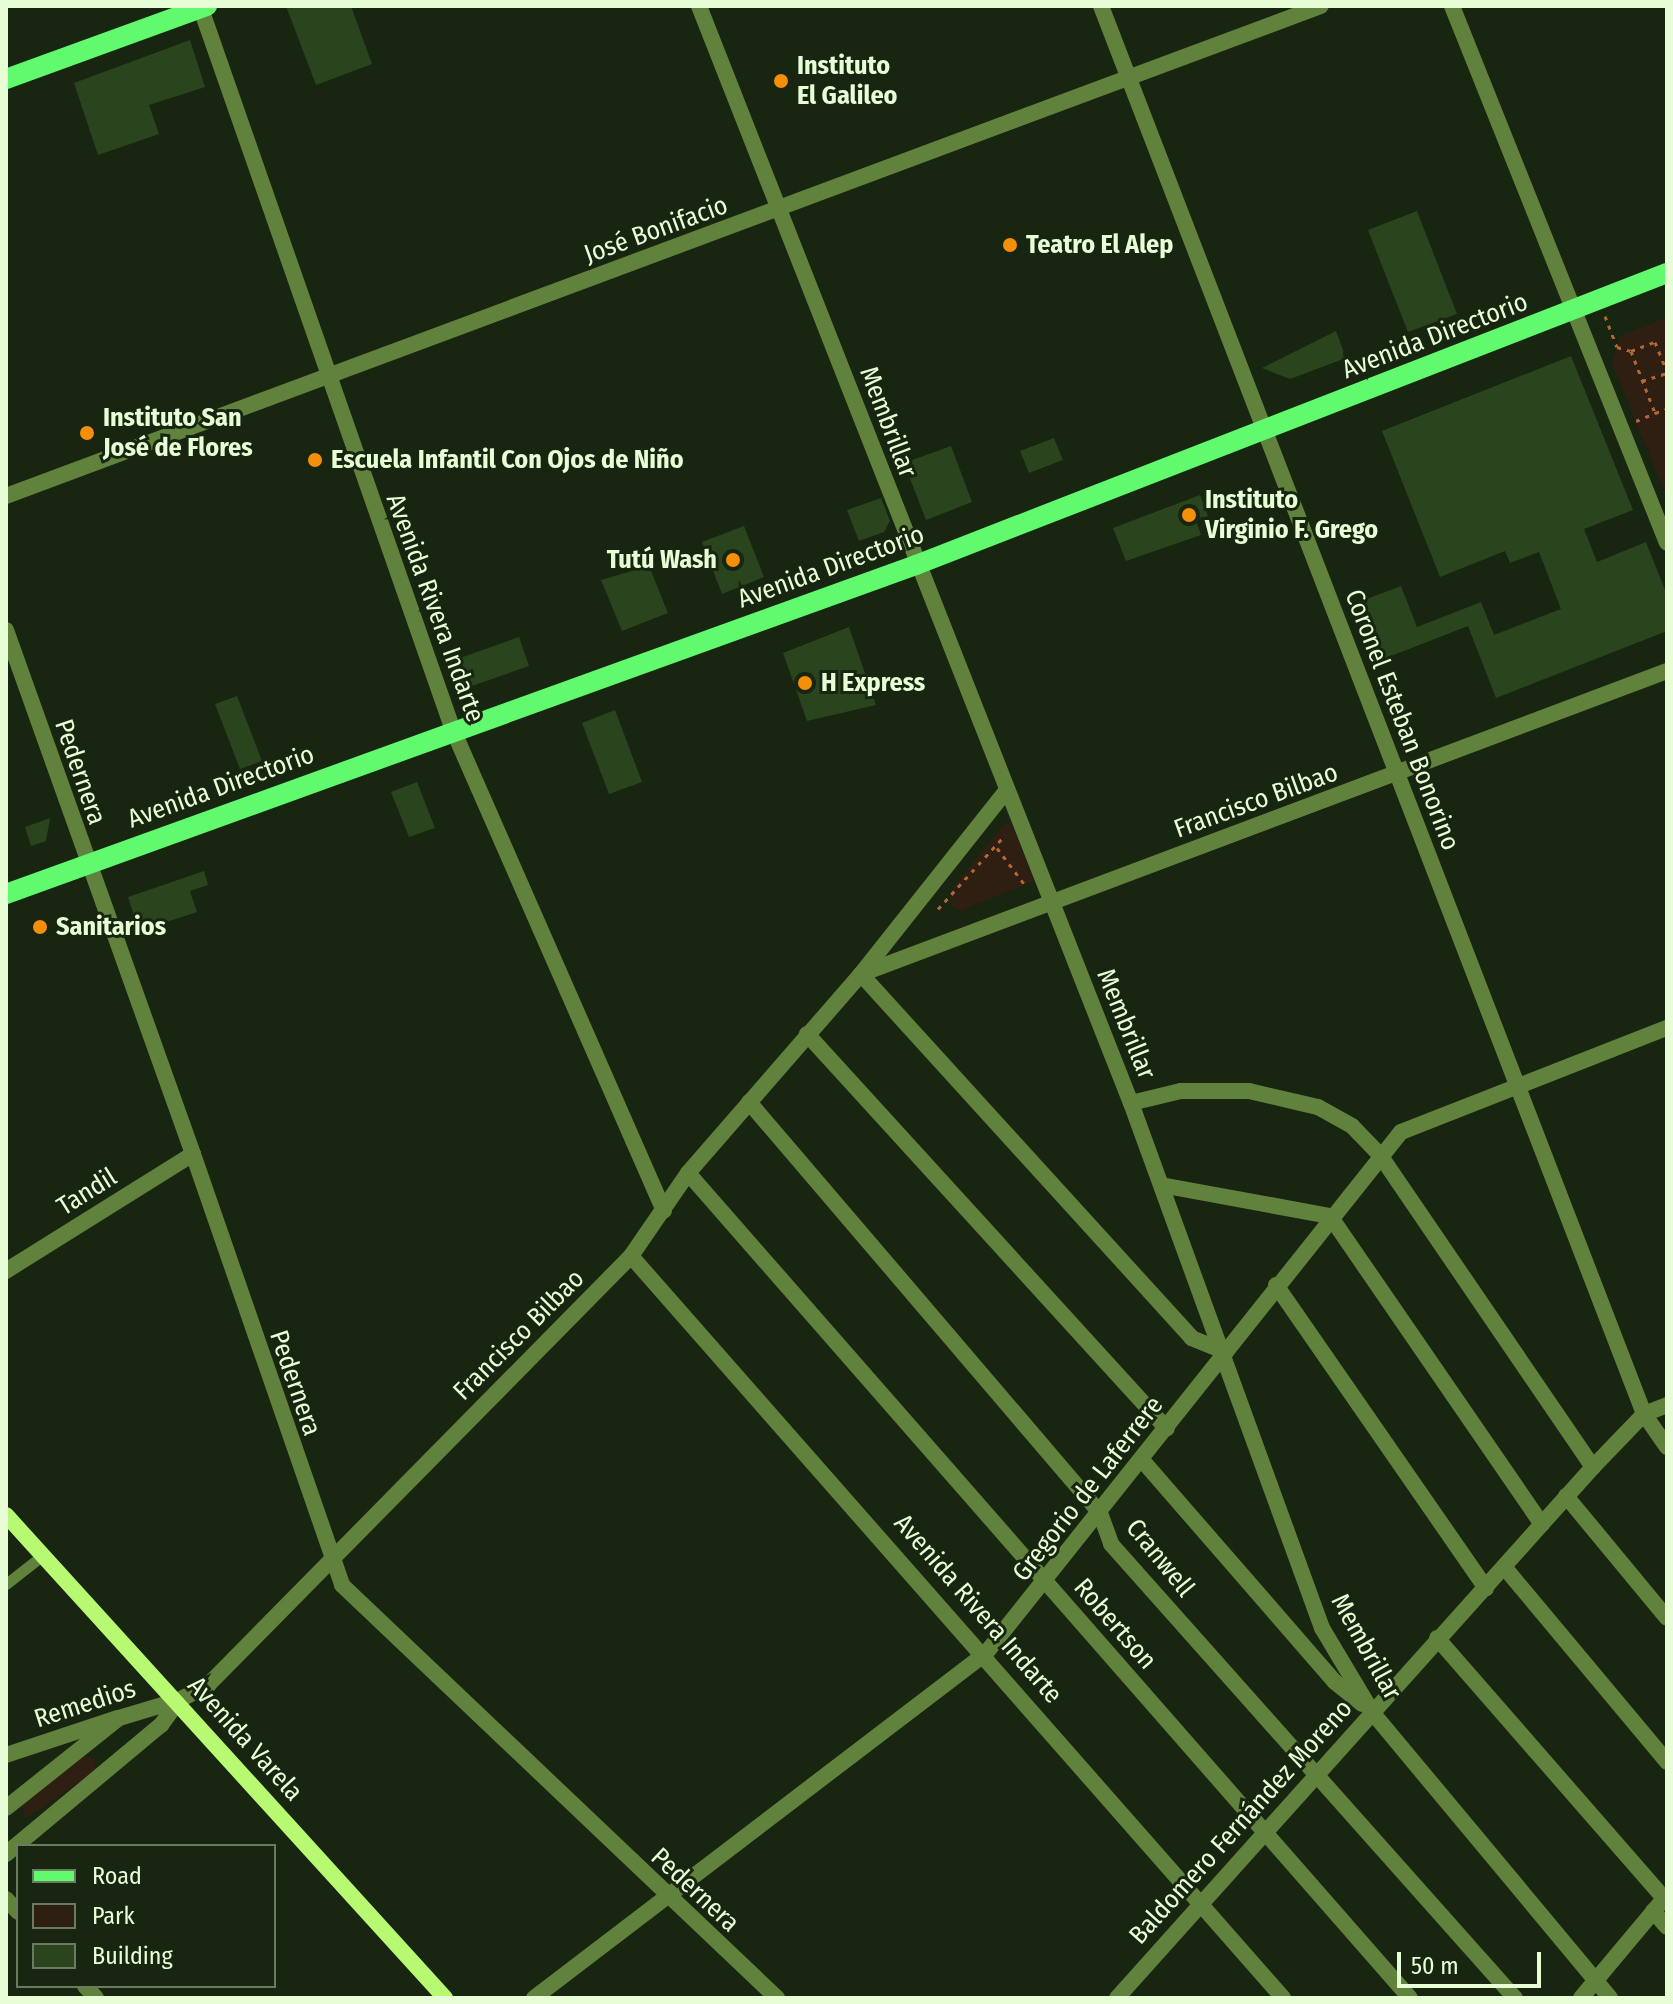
<!DOCTYPE html>
<html>
<head>
<meta charset="utf-8">
<style>
  body { margin:0 }
  #map { position:relative; width:1673px; height:2004px; overflow:hidden; background:#182510; font-family:"Fira Sans Condensed",sans-serif }
  div>[style] { position:absolute }
  [style*='--x'] { left:calc(var(--x)*1px); top:calc(var(--y)*1px); width:calc(var(--w)*1px); rotate:calc(var(--a)*1deg) }
  .green>* { inset:0; background:#2f1f13 }
  .building>* { inset:0; background:#2a451d }
  .path>* { height:3px; margin-top:-1.5px; transform-origin:0; background:repeating-linear-gradient(90deg,#b36734 0 4px,transparent 0 10px) }
  .service>* { height:11px; margin:-5.5px; padding:0 5.5px; transform-origin:5.5px; border-radius:5.5px; background:#60823d }
  .minor>* { height:16px; margin:-8px; padding:0 8px; transform-origin:8px; border-radius:8px; background:#60823d }
  .tertiary>* { height:16px; margin:-8px; padding:0 8px; transform-origin:8px; border-radius:8px; background:#60823d }
  .secondary>* { height:16px; margin:-8px; padding:0 8px; transform-origin:8px; border-radius:8px; background:#b7f970 }
  .primary>* { height:20px; margin:-10px; padding:0 10px; transform-origin:10px; border-radius:10px; background:#61f96e }
  .dots>* { width:22px; height:22px; translate:-50% -50%; box-sizing:border-box; border:4px solid #182510; border-radius:50% }
  span { translate:-50% -50%; white-space:nowrap; text-align:center; line-height:1.15; -webkit-text-stroke:6px #182510; paint-order:stroke }
  .poi-label { font-size:26px; color:#e7fdd6; font-weight:700 }
  .left { translate:0 -50%; text-align:left }
  .right { translate:-100% -50%; text-align:right }
  .street-label { font-size:26px; color:#e7fdd6 }
  .frame { position:absolute; inset:0; border:8px solid #e7fdd6; pointer-events:none }
  .legend { position:absolute; left:16px; top:1844px; width:260px; height:144px; box-sizing:border-box; background:#182510; border:2px solid #6b7b5f; margin:0; padding:10px 14px; list-style:none; font-size:24px; color:#e7fdd6 }
  .legend li { display:flex; align-items:center; gap:16px; height:40px }
  .legend b { width:40px; border:2px solid #6b7b5f }
  .scale { position:absolute; left:1397px; top:1952px; width:144px; height:36px; box-sizing:border-box; border:4px solid #e7fdd6; border-top:0; padding-left:10px; font-size:24px; line-height:28px; white-space:nowrap; color:#e7fdd6; -webkit-text-stroke:6px #182510; paint-order:stroke }
</style>
</head>
<body>
<div id="map">
  <div class="green">
    <i style="clip-path:polygon(1667px 317px,1667px 498px,1612px 363px,1620px 336px)"></i>
    <i style="clip-path:polygon(1012px 823px,1034px 881px,961px 911px,951px 906px,951px 890px,1003px 825px)"></i>
    <i style="clip-path:polygon(85px 1756px,96px 1759px,94px 1772px,25px 1819px,22px 1804px)"></i>
  </div>
  <div class="building">
    <i style="clip-path:polygon(286px 6px,351px 6px,372px 64px,316px 85px)"></i>
    <i style="clip-path:polygon(190px 40px,205px 87px,149px 105px,159px 134px,98px 155px,74px 83px)"></i>
    <i style="clip-path:polygon(1417px 211px,1457px 314px,1408px 332px,1368px 230px)"></i>
    <i style="clip-path:polygon(1336px 331px,1346px 358px,1290px 379px,1262px 368px)"></i>
    <i style="clip-path:polygon(1571px 356px,1633px 510px,1584px 529px,1597px 562px,1646px 542px,1667px 595px,1667px 631px,1496px 698px,1468px 626px,1378px 661px,1356px 603px,1401px 586px,1417px 627px,1481px 602px,1494px 635px,1561px 609px,1539px 552px,1510px 563px,1505px 551px,1440px 577px,1382px 431px)"></i>
    <i style="clip-path:polygon(1054px 438px,1063px 460px,1029px 473px,1020px 451px)"></i>
    <i style="clip-path:polygon(951px 446px,972px 502px,926px 520px,904px 463px)"></i>
    <i style="clip-path:polygon(1200px 495px,1208px 516px,1196px 520px,1201px 535px,1126px 561px,1113px 528px)"></i>
    <i style="clip-path:polygon(881px 498px,890px 521px,884px 532px,859px 541px,847px 510px)"></i>
    <i style="clip-path:polygon(744px 526px,764px 577px,722px 594px,702px 542px)"></i>
    <i style="clip-path:polygon(649px 566px,668px 613px,622px 631px,601px 580px)"></i>
    <i style="clip-path:polygon(849px 627px,876px 705px,807px 721px,783px 653px)"></i>
    <i style="clip-path:polygon(519px 637px,529px 666px,469px 687px,456px 680px,449px 662px)"></i>
    <i style="clip-path:polygon(237px 696px,262px 761px,240px 769px,215px 704px)"></i>
    <i style="clip-path:polygon(615px 710px,642px 782px,609px 794px,582px 723px)"></i>
    <i style="clip-path:polygon(417px 782px,435px 828px,409px 837px,391px 792px)"></i>
    <i style="clip-path:polygon(50px 818px,46px 841px,31px 846px,25px 827px)"></i>
    <i style="clip-path:polygon(204px 871px,208px 885px,190px 891px,197px 912px,139px 931px,128px 897px)"></i>
  </div>
  <div class="path">
    <i style="--x:1605;--y:316;--w:33;--a:69"></i>
    <i style="--x:1617;--y:347;--w:15;--a:16"></i>
    <i style="--x:1631;--y:351;--w:66;--a:68.8"></i>
    <i style="--x:1655;--y:413;--w:13;--a:-18"></i>
    <i style="--x:1631;--y:351;--w:26;--a:-21"></i>
    <i style="--x:1655;--y:342;--w:31;--a:68"></i>
    <i style="--x:1642;--y:381;--w:26;--a:-18"></i>
    <i style="--x:1636;--y:421;--w:21;--a:-23"></i>
    <i style="--x:997;--y:848;--w:46;--a:52.9"></i>
    <i style="--x:938;--y:909;--w:100;--a:-47.8"></i>
  </div>
  <div class="service">
    <i style="--x:6;--y:1584;--w:47;--a:-38.1"></i>
  </div>
  <div class="minor">
    <i style="--x:200;--y:6;--w:767;--a:70.74"></i>
    <i style="--x:453;--y:730;--w:525;--a:66.31"></i>
    <i style="--x:699;--y:6;--w:1179;--a:68.51"></i>
    <i style="--x:1131;--y:1103;--w:559;--a:70.01"></i>
    <i style="--x:1322;--y:1628;--w:98;--a:59.2"></i>
    <i style="--x:1372;--y:1712;--w:372;--a:50.2"></i>
    <i style="--x:1101;--y:6;--w:1509;--a:68.91"></i>
    <i style="--x:1644;--y:1414;--w:40;--a:55.1"></i>
    <i style="--x:1452;--y:6;--w:578;--a:68.18"></i>
    <i style="--x:6;--y:496;--w:1403;--a:-20.44"></i>
    <i style="--x:807;--y:1034;--w:534;--a:47.65"></i>
    <i style="--x:749;--y:1102;--w:540;--a:49.5"></i>
    <i style="--x:1100;--y:1513;--w:33;--a:70"></i>
    <i style="--x:1111;--y:1544;--w:608;--a:48.34"></i>
    <i style="--x:1131;--y:1103;--w:51;--a:-13.5"></i>
    <i style="--x:1181;--y:1091;--w:68;--a:0"></i>
    <i style="--x:1249;--y:1091;--w:71;--a:13.1"></i>
    <i style="--x:1318;--y:1107;--w:39;--a:29"></i>
    <i style="--x:1352;--y:1126;--w:40;--a:46"></i>
    <i style="--x:1380;--y:1155;--w:378;--a:55.7"></i>
    <i style="--x:193;--y:1154;--w:456;--a:70.9"></i>
    <i style="--x:342;--y:1585;--w:600;--a:43.51"></i>
    <i style="--x:688;--y:1173;--w:1096;--a:48.81"></i>
    <i style="--x:1161;--y:1185;--w:172;--a:10.4"></i>
    <i style="--x:1330;--y:1216;--w:374;--a:55.5"></i>
    <i style="--x:631;--y:1256;--w:988;--a:48.69"></i>
    <i style="--x:1276;--y:1285;--w:369;--a:55.3"></i>
    <i style="--x:1226;--y:1352;--w:37;--a:-158"></i>
    <i style="--x:1192;--y:1338;--w:492;--a:-132.3"></i>
    <i style="--x:861;--y:974;--w:861;--a:-20.6"></i>
    <i style="--x:1142;--y:1460;--w:294;--a:49"></i>
    <i style="--x:1335;--y:1682;--w:35;--a:39"></i>
    <i style="--x:1566;--y:1496;--w:158;--a:50.4"></i>
    <i style="--x:1505;--y:1568;--w:253;--a:50.1"></i>
    <i style="--x:1437;--y:1638;--w:345;--a:48.9"></i>
    <i style="--x:179;--y:1700;--w:33;--a:-27"></i>
    <i style="--x:208;--y:1685;--w:602;--a:-45.4"></i>
    <i style="--x:631;--y:1256;--w:101;--a:-55.5"></i>
    <i style="--x:688;--y:1173;--w:264;--a:-49"></i>
    <i style="--x:861;--y:974;--w:233;--a:-51.6"></i>
    <i style="--x:6;--y:1755;--w:118;--a:-18.3"></i>
    <i style="--x:6;--y:1899;--w:18;--a:47"></i>
    <i style="--x:1653;--y:1911;--w:21;--a:49"></i>
    <i style="--x:85;--y:1986;--w:16;--a:47"></i>
    <i style="--x:534;--y:1998;--w:569;--a:-37.35"></i>
    <i style="--x:986;--y:1653;--w:666;--a:-51.46"></i>
    <i style="--x:1401;--y:1132;--w:286;--a:-21.4"></i>
    <i style="--x:1117;--y:1998;--w:713;--a:-48.13"></i>
    <i style="--x:1593;--y:1467;--w:74;--a:-46.1"></i>
    <i style="--x:1644;--y:1414;--w:25;--a:-21"></i>
    <i style="--x:1581;--y:1998;--w:134;--a:-50.1"></i>
  </div>
  <div class="tertiary">
    <i style="--x:6;--y:630;--w:556;--a:70.36"></i>
    <i style="--x:193;--y:1154;--w:221;--a:148"></i>
    <i style="--x:6;--y:1808;--w:144;--a:-38.5"></i>
    <i style="--x:119;--y:1718;--w:63;--a:-16.7"></i>
    <i style="--x:6;--y:1854;--w:202;--a:-39.8"></i>
    <i style="--x:161;--y:1725;--w:31;--a:-54"></i>
  </div>
  <div class="secondary">
    <i style="--x:6;--y:1515;--w:653;--a:47.73"></i>
  </div>
  <div class="primary">
    <i style="--x:6;--y:79;--w:214;--a:-20"></i>
    <i style="--x:6;--y:894;--w:968;--a:-19.88"></i>
    <i style="--x:916;--y:565;--w:806;--a:-21.25"></i>
  </div>
  <div class="dots">
    <i style="left:781px;top:81px;background:#f58e09"></i>
    <i style="left:1010px;top:245px;background:#f58e09"></i>
    <i style="left:87px;top:433px;background:#f58e09"></i>
    <i style="left:315px;top:460px;background:#f58e09"></i>
    <i style="left:1189px;top:515px;background:#f58e09"></i>
    <i style="left:733px;top:560px;background:#f58e09"></i>
    <i style="left:805px;top:683px;background:#f58e09"></i>
    <i style="left:40px;top:927px;background:#f58e09"></i>
  </div>
  <div class="poi-label">
    <span class="left" style="left:797px;top:81px">Instituto<br>El Galileo</span>
    <span class="left" style="left:1026px;top:245px">Teatro El Alep</span>
    <span class="left" style="left:103px;top:433px">Instituto San<br>José de Flores</span>
    <span class="left" style="left:331px;top:460px">Escuela Infantil Con Ojos de Niño</span>
    <span class="left" style="left:1205px;top:515px">Instituto<br>Virginio F. Grego</span>
    <span class="right" style="left:717px;top:560px">Tutú Wash</span>
    <span class="left" style="left:821px;top:683px">H Express</span>
    <span class="left" style="left:56px;top:927px">Sanitarios</span>
  </div>
  <div class="street-label">
    <span style="left:656px;top:230px;rotate:-20deg">José Bonifacio</span>
    <span style="left:1435px;top:336px;rotate:-21deg">Avenida Directorio</span>
    <span style="left:888px;top:422px;rotate:69deg">Membrillar</span>
    <span style="left:831px;top:567px;rotate:-20deg">Avenida Directorio</span>
    <span style="left:435px;top:608px;rotate:70deg">Avenida Rivera Indarte</span>
    <span style="left:1402px;top:720px;rotate:69deg">Coronel Esteban Bonorino</span>
    <span style="left:80px;top:772px;rotate:71deg">Pedernera</span>
    <span style="left:221px;top:787px;rotate:-20deg">Avenida Directorio</span>
    <span style="left:1256px;top:801px;rotate:-20deg">Francisco Bilbao</span>
    <span style="left:1126px;top:1024px;rotate:68deg">Membrillar</span>
    <span style="left:87px;top:1192px;rotate:-32deg">Tandil</span>
    <span style="left:519px;top:1335px;rotate:-45deg">Francisco Bilbao</span>
    <span style="left:295px;top:1383px;rotate:71deg">Pedernera</span>
    <span style="left:1088px;top:1489px;rotate:-52deg">Gregorio de Laferrere</span>
    <span style="left:1160px;top:1558px;rotate:51deg">Cranwell</span>
    <span style="left:978px;top:1609px;rotate:49deg">Avenida Rivera Indarte</span>
    <span style="left:1115px;top:1624px;rotate:49deg">Robertson</span>
    <span style="left:1366px;top:1647px;rotate:61deg">Membrillar</span>
    <span style="left:85px;top:1704px;rotate:-18deg">Remedios</span>
    <span style="left:245px;top:1739px;rotate:48deg">Avenida Varela</span>
    <span style="left:1241px;top:1822px;rotate:-48deg">Baldomero Fernández Moreno</span>
    <span style="left:695px;top:1890px;rotate:43deg">Pedernera</span>
  </div>
  <div class="frame"></div>
  <ul class="legend">
  <li><b style="height:10px;background:#61f96e"></b>Road</li>
  <li><b style="height:22px;background:#2f1f13"></b>Park</li>
  <li><b style="height:22px;background:#2a451d"></b>Building</li>
  </ul>
  <div class="scale">50 m</div>
</div>
</body>
</html>
